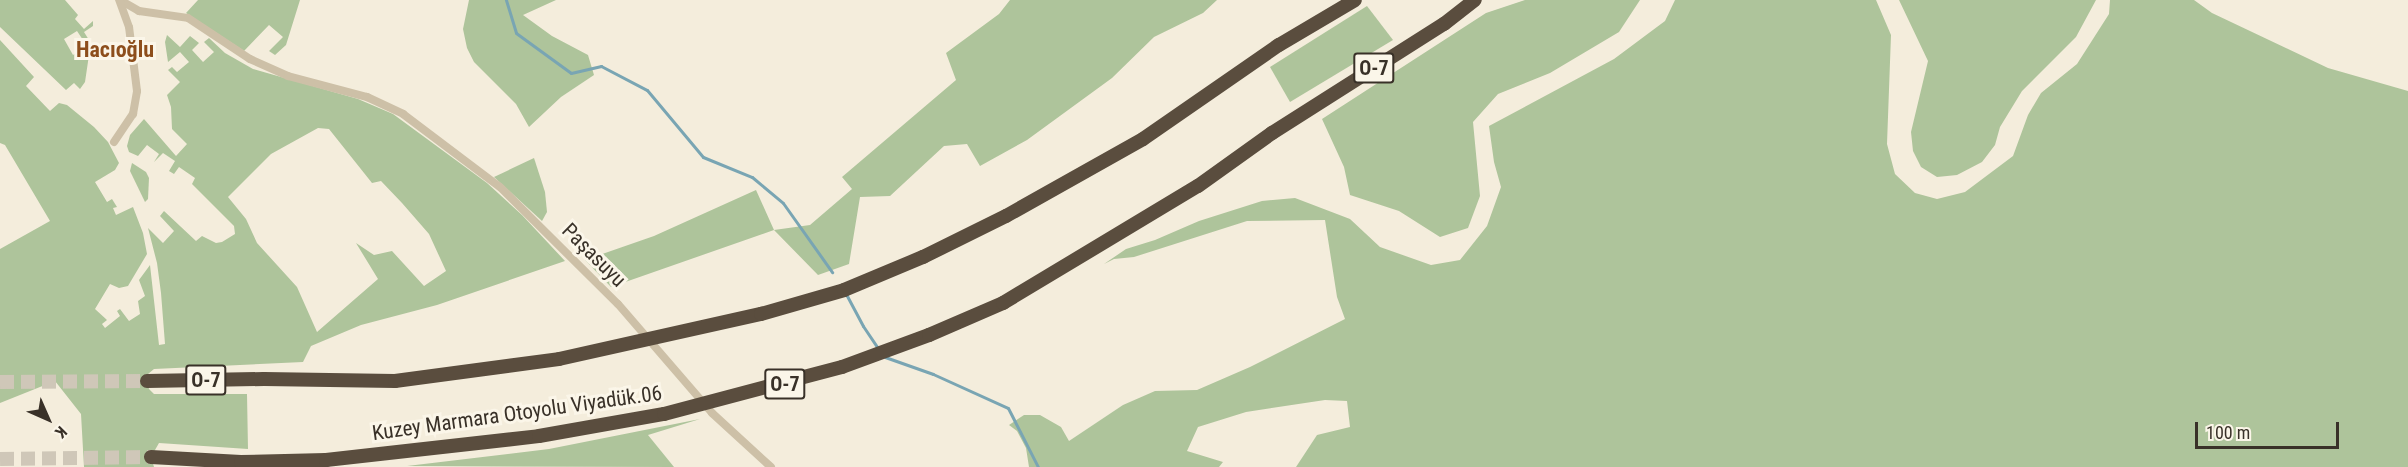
<!DOCTYPE html>
<html>
<head>
<meta charset="utf-8">
<style>
  body { margin:0 }
  #map { position:relative; width:2408px; height:467px; overflow:hidden; background:#f4eddc; font-family:"Roboto Condensed",sans-serif }
  div>[style] { position:absolute }
  [style*='--x'] { left:calc(var(--x)*1px); top:calc(var(--y)*1px); width:calc(var(--w)*1px); rotate:calc(var(--a)*1deg) }
  .green>* { inset:0; background:#aec49b }
  .stream>* { height:3px; margin:-1.5px; padding:0 1.5px; transform-origin:1.5px; border-radius:1.5px; background:#79a5b3 }
  .highway-tunnel>* { height:14px; margin-top:-7px; transform-origin:0; background:repeating-linear-gradient(90deg,#cfc7b8 0 14px,transparent 0 21px) }
  .street>* { height:8px; margin:-4px; padding:0 4px; transform-origin:4px; border-radius:4px; background:#cdc0a7 }
  .highway>* { height:14px; margin:-7px; padding:0 7px; transform-origin:7px; border-radius:7px; background:#5a4d3e }
  .highway-bridge>* { height:14px; margin:-7px; padding:0 7px; transform-origin:7px; border-radius:7px; background:#5a4d3e }
  span { translate:-50% -50%; white-space:nowrap; text-align:center; line-height:1.15; -webkit-text-stroke:6px #fbf6e9; paint-order:stroke }
  .shield-label span { padding:2px 4px; background:#fbf6e9; border:2px solid; border-radius:4px; -webkit-text-stroke-width:0 }
  .shield-label { font-size:20px; color:#393128; font-weight:700 }
  .street-label { font-size:21px; color:#393128 }
  .neighbourhood-label { font-size:22px; color:#8d4e1c; font-weight:700 }
  .north { position:absolute; left:18px; top:389px; width:60px; height:60px; -webkit-text-stroke:4px #fbf6e9; paint-order:stroke; rotate:135deg; font-size:16px; font-weight:700; line-height:24px; text-align:center; color:#393128 }
  .north::after { content:''; display:block; margin:auto; width:21px; height:27px; background:#393128; clip-path:polygon(50% 0,100% 100%,50% 72%,0 100%) }
  .scale { position:absolute; left:2195px; top:422px; width:144px; height:27px; box-sizing:border-box; border:3px solid #393128; border-top:0; padding-left:8px; font-size:18px; line-height:21px; white-space:nowrap; color:#393128; -webkit-text-stroke:4px #fbf6e9; paint-order:stroke }
</style>
</head>
<body>
<div id="map">
  <div class="green">
    <i style="clip-path:polygon(0 0,65px 0,78px 15px,75px 19px,84px 29px,93px 21px,93px 26px,84px 32px,89px 40px,85px 43px,77px 31px,64px 39px,73px 55px,85px 47px,89px 55px,85px 82px,80px 89px,74px 83px,66px 90px,0 27px)"></i>
    <i style="clip-path:polygon(198px 0,300px 0,286px 45px,275px 55px,269px 51px,283px 37px,269px 25px,244px 51px,186px 13px)"></i>
    <i style="clip-path:polygon(469px 0,556px 0,523px 15px,552px 36px,588px 55px,594px 75px,561px 97px,529px 127px,516px 104px,474px 62px,467px 48px,463px 29px)"></i>
    <i style="clip-path:polygon(1010px 0,1217px 0,1203px 13px,1154px 37px,1112px 78px,1027px 140px,980px 166px,967px 144px,944px 146px,890px 196px,860px 197px,849px 264px,818px 275px,774px 230px,611px 287px,585px 260px,654px 236px,756px 190px,774px 230px,810px 225px,852px 189px,842px 177px,956px 80px,946px 53px,999px 14px)"></i>
    <i style="clip-path:polygon(1525px 0,1640px 0,1619px 32px,1550px 73px,1498px 94px,1473px 122px,1480px 196px,1468px 228px,1440px 237px,1399px 211px,1350px 195px,1344px 167px,1322px 119px,1486px 13px)"></i>
    <i style="clip-path:polygon(1675px 0,1876px 0,1891px 35px,1887px 144px,1895px 174px,1915px 193px,1937px 199px,1965px 192px,2013px 156px,2028px 115px,2041px 93px,2077px 64px,2109px 14px,2110px 0,2194px 0,2212px 13px,2328px 68px,2408px 91px,2408px 467px,1296px 467px,1317px 435px,1350px 427px,1347px 401px,1325px 400px,1246px 412px,1198px 427px,1187px 451px,1223px 462px,1219px 467px,1029px 467px,1026px 448px,1017px 431px,1009px 425px,1024px 415px,1040px 415px,1061px 427px,1069px 441px,1123px 405px,1155px 391px,1197px 390px,1250px 367px,1345px 319px,1337px 297px,1325px 220px,1247px 221px,1134px 257px,1114px 259px,1104px 264px,1126px 249px,1155px 240px,1199px 221px,1262px 201px,1295px 198px,1350px 219px,1380px 247px,1431px 265px,1460px 260px,1487px 226px,1501px 187px,1494px 162px,1489px 126px,1614px 59px,1665px 21px)"></i>
    <i style="clip-path:polygon(1899px 0,2096px 0,2076px 37px,2022px 91px,2000px 127px,1995px 145px,1982px 162px,1957px 175px,1937px 177px,1921px 167px,1913px 151px,1911px 132px,1928px 61px)"></i>
    <i style="clip-path:polygon(1367px 6px,1393px 40px,1290px 102px,1270px 67px)"></i>
    <i style="clip-path:polygon(evenodd,167px 35px,180px 47px,190px 36px,199px 43px,192px 50px,203px 62px,214px 52px,204px 42px,209px 38px,225px 53px,253px 69px,358px 99px,393px 114px,487px 183px,522px 215px,565px 261px,437px 305px,361px 325px,311px 346px,303px 362px,154px 369px,148px 374px,147px 381px,149px 389px,154px 394px,247px 394px,248px 449px,159px 443px,151px 457px,154px 467px,84px 467px,81px 414px,55px 381px,0 403px,0 249px,50px 221px,5px 145px,0 143px,0 40px,34px 77px,26px 86px,50px 111px,59px 103px,67px 105px,94px 127px,108px 142px,119px 163px,115px 170px,95px 182px,107px 202px,112px 199px,117px 207px,113px 208px,116px 215px,133px 207px,143px 233px,147px 254px,128px 286px,119px 288px,110px 284px,95px 309px,107px 320px,102px 324px,105px 328px,120px 316px,117px 311px,120px 309px,129px 321px,140px 314px,138px 301px,145px 296px,139px 280px,150px 265px,159px 345px,165px 344px,161px 293px,157px 263px,148px 228px,163px 243px,174px 231px,160px 216px,164px 211px,196px 241px,202px 236px,216px 243px,222px 242px,235px 234px,234px 226px,192px 184px,195px 178px,179px 167px,174px 174px,169px 171px,175px 161px,163px 153px,154px 162px,159px 154px,147px 145px,138px 156px,129px 152px,127px 146px,130px 135px,144px 119px,176px 156px,187px 144px,172px 129px,171px 107px,167px 95px,180px 82px,168px 70px,172px 67px,177px 72px,189px 62px,180px 52px,168px 62px,165px 42px,167px 35px,318px 128px,329px 129px,372px 183px,381px 181px,402px 203px,429px 234px,446px 271px,424px 286px,392px 251px,374px 255px,356px 243px,378px 279px,317px 332px,297px 287px,257px 243px,246px 219px,228px 197px,271px 154px,318px 128px)"></i>
    <i style="clip-path:polygon(534px 158px,545px 192px,547px 212px,542px 221px,494px 177px)"></i>
    <i style="clip-path:polygon(132px 163px,146px 172px,149px 178px,148px 199px,145px 202px,130px 171px)"></i>
    <i style="clip-path:polygon(700px 419px,648px 435px,674px 467px,407px 466px,549px 449px)"></i>
  </div>
  <div class="stream">
    <i style="--x:506;--y:0;--w:34;--a:73"></i>
    <i style="--x:516;--y:33;--w:68;--a:36"></i>
    <i style="--x:571;--y:73;--w:31;--a:-13"></i>
    <i style="--x:601;--y:66;--w:52;--a:27.6"></i>
    <i style="--x:647;--y:90;--w:87;--a:50.1"></i>
    <i style="--x:703;--y:157;--w:53;--a:22.2"></i>
    <i style="--x:752;--y:177;--w:40;--a:40"></i>
    <i style="--x:783;--y:203;--w:85;--a:54.6"></i>
    <i style="--x:846;--y:294;--w:36;--a:62"></i>
    <i style="--x:863;--y:326;--w:29;--a:56"></i>
    <i style="--x:885;--y:357;--w:51;--a:19.5"></i>
    <i style="--x:933;--y:374;--w:82;--a:24.4"></i>
    <i style="--x:1008;--y:408;--w:66;--a:63"></i>
  </div>
  <div class="highway-tunnel">
    <i style="--x:0;--y:382;--w:147;--a:-0.4"></i>
    <i style="--x:0;--y:459;--w:151;--a:-0.8"></i>
  </div>
  <div class="street">
    <i style="--x:120;--y:0;--w:22;--a:30"></i>
    <i style="--x:139;--y:11;--w:49;--a:8.1"></i>
    <i style="--x:188;--y:18;--w:74;--a:33.5"></i>
    <i style="--x:250;--y:59;--w:42;--a:24.1"></i>
    <i style="--x:288;--y:76;--w:82;--a:14.9"></i>
    <i style="--x:367;--y:97;--w:40;--a:25"></i>
    <i style="--x:403;--y:114;--w:121;--a:37"></i>
    <i style="--x:500;--y:187;--w:166;--a:44.8"></i>
    <i style="--x:618;--y:304;--w:144;--a:49.2"></i>
    <i style="--x:712;--y:413;--w:80;--a:42.5"></i>
    <i style="--x:114;--y:142;--w:34;--a:-56"></i>
    <i style="--x:133;--y:114;--w:23;--a:-80"></i>
    <i style="--x:137;--y:91;--w:64;--a:-97.1"></i>
    <i style="--x:129;--y:27;--w:29;--a:-110"></i>
  </div>
  <div class="highway">
    <i style="--x:1279;--y:45;--w:88;--a:-30.6"></i>
    <i style="--x:1272;--y:133;--w:204;--a:-32.4"></i>
    <i style="--x:1444;--y:24;--w:39;--a:-38"></i>
    <i style="--x:147;--y:381;--w:117;--a:-1"></i>
    <i style="--x:151;--y:457;--w:90;--a:3.2"></i>
  </div>
  <div class="highway-bridge">
    <i style="--x:264;--y:379;--w:131;--a:0.9"></i>
    <i style="--x:395;--y:381;--w:165;--a:-7.6"></i>
    <i style="--x:559;--y:359;--w:207;--a:-12.6"></i>
    <i style="--x:761;--y:314;--w:86;--a:-16.1"></i>
    <i style="--x:844;--y:290;--w:86;--a:-22.7"></i>
    <i style="--x:923;--y:257;--w:93;--a:-26.3"></i>
    <i style="--x:1006;--y:216;--w:157;--a:-29.3"></i>
    <i style="--x:1143;--y:139;--w:165;--a:-34.7"></i>
    <i style="--x:241;--y:462;--w:85;--a:-1.3"></i>
    <i style="--x:326;--y:460;--w:214;--a:-6.4"></i>
    <i style="--x:539;--y:436;--w:127;--a:-10"></i>
    <i style="--x:664;--y:414;--w:184;--a:-14.8"></i>
    <i style="--x:842;--y:367;--w:93;--a:-20.2"></i>
    <i style="--x:929;--y:335;--w:81;--a:-23.4"></i>
    <i style="--x:1003;--y:303;--w:227;--a:-31"></i>
    <i style="--x:1198;--y:186;--w:91;--a:-35.6"></i>
  </div>
  <div class="shield-label">
    <span style="left:1374px;top:68px">O-7</span>
    <span style="left:206px;top:380px">O-7</span>
    <span style="left:785px;top:384px">O-7</span>
  </div>
  <div class="street-label">
    <span style="left:594px;top:255px;rotate:45deg">Paşasuyu</span>
    <span style="left:517px;top:413px;rotate:-8deg">Kuzey Marmara Otoyolu Viyadük.06</span>
  </div>
  <div class="neighbourhood-label">
    <span style="left:115px;top:50px">Hacıoğlu</span>
  </div>
  <div class="north">K</div>
  <div class="scale">100 m</div>
</div>
</body>
</html>
